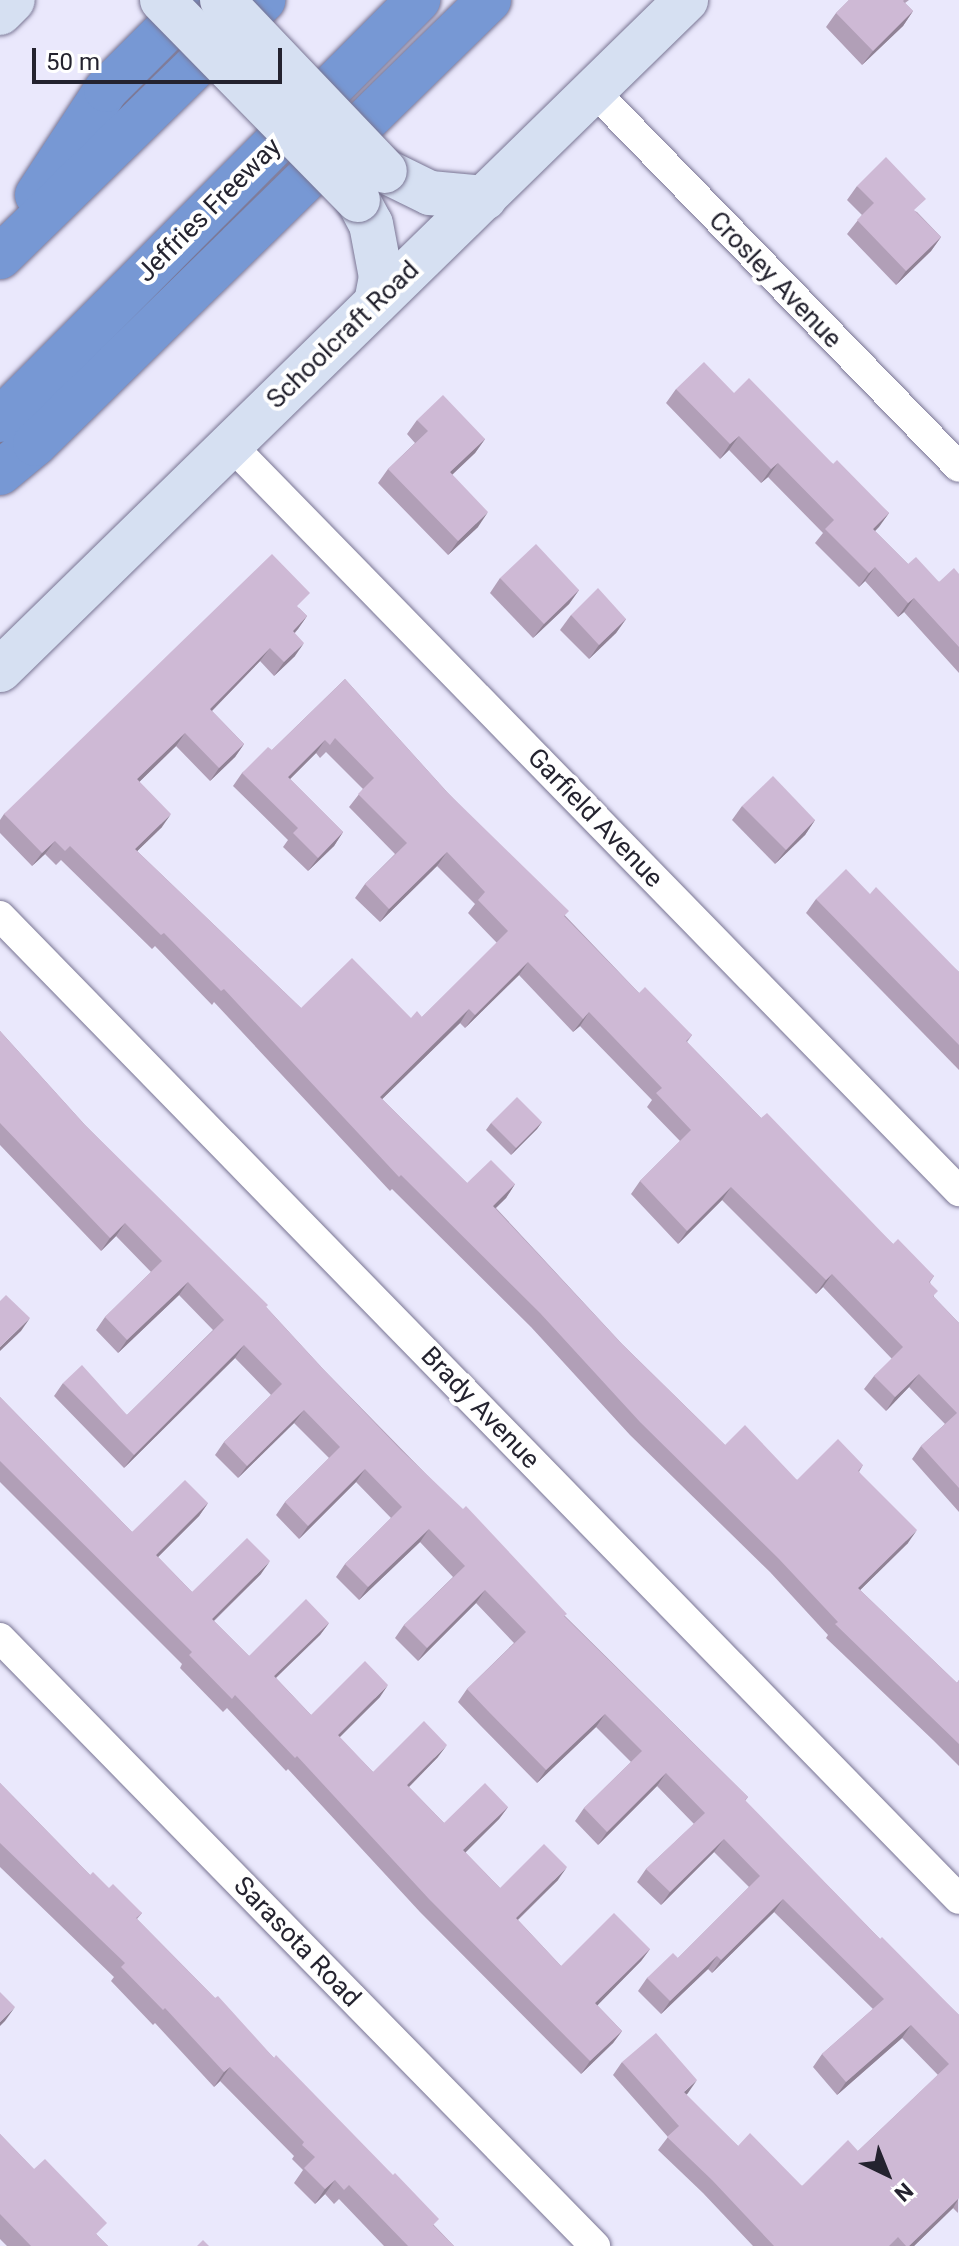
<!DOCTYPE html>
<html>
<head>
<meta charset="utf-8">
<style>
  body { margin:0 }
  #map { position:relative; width:959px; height:2246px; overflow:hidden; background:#eae8fc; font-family:Roboto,sans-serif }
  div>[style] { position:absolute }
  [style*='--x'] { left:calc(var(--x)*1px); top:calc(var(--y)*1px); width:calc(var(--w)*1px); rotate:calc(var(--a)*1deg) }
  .roads { filter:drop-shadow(0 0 2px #797593) drop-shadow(0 0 2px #797593) }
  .street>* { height:30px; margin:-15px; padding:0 15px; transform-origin:15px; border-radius:15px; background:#fff }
  .secondary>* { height:44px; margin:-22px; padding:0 22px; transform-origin:22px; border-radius:22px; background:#d6e0f2 }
  .highway>* { height:44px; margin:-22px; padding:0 22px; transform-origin:22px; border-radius:22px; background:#7798d4 }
  .bridges { filter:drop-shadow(0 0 2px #797593) drop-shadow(0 0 2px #797593) }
  .secondary-bridge>* { height:44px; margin:-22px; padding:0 22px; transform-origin:22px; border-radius:22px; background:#d6e0f2 }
  .wall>* { inset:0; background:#b19fb7 }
  .shaded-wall>* { inset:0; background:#908295 }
  .building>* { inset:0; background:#ceb9d5 }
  span { translate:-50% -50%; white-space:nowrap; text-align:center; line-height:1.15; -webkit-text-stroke:8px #fff; paint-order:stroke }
  .street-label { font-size:26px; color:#24232f }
  .north { position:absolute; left:847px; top:2134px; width:80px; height:80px; -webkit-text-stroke:6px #fff; paint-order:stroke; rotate:137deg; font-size:22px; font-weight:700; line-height:32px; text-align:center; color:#24232f }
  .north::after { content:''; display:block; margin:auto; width:28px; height:36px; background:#24232f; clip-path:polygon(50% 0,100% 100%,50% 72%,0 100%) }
  .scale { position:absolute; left:32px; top:48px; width:250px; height:36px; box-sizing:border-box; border:4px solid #24232f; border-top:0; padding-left:10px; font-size:24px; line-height:28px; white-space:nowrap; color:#24232f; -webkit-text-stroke:6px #fff; paint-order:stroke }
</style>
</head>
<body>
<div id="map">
  <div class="roads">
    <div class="street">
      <i style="--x:593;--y:90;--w:525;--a:45.85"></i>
      <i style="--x:230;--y:444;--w:1044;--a:45.7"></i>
      <i style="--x:0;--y:916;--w:1373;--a:45.71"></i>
      <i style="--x:0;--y:1638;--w:851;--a:45.62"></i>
    </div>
    <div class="secondary">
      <i style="--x:0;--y:13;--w:18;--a:-45"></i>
      <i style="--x:385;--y:171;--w:50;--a:26.1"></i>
      <i style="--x:430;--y:193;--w:55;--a:5.2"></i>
      <i style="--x:358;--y:200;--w:27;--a:62"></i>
      <i style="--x:371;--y:224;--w:54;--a:79.3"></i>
      <i style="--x:381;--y:277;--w:26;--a:101"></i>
      <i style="--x:0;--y:670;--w:959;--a:-44.32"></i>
    </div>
    <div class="highway">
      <i style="--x:37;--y:195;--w:126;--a:-56.7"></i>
      <i style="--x:106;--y:90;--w:127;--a:-45"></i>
      <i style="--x:0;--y:257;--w:368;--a:-44.3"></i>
      <i style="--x:0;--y:420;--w:593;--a:-45.14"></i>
      <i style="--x:0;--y:473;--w:45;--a:-39.6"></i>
      <i style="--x:35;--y:444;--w:635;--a:-44.36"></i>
    </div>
  </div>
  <div class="bridges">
    <div class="secondary-bridge">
      <i style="--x:162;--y:0;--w:280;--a:45.6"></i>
      <i style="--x:222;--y:0;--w:236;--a:46.4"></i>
    </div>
  </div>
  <div class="wall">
    <i style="clip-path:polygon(849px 0,909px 0,905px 3px,913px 11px,903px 26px,862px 65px,826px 27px,836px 13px)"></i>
    <i style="clip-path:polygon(857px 186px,917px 212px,941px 237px,931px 251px,896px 285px,847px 234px,862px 215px,847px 200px)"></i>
    <i style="clip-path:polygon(676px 389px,734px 393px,833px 464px,889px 513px,875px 531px,908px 564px,939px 582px,959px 574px,959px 673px,904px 612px,898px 617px,865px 581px,859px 587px,815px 543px,823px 533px,768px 477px,761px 483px,729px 450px,720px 459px,666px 403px)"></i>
    <i style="clip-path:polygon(417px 420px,485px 439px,475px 453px,452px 475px,478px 527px,448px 555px,378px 483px,388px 469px,415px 443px,407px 434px)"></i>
    <i style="clip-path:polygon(500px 578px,579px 590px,569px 604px,533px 638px,490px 593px)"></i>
    <i style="clip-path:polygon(299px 608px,307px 616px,295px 633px,295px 656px,274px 676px,260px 661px,212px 711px,244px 744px,235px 757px,210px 781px,176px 746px,139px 782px,162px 827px,137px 851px,301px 1008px,411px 1018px,422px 1017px,497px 943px,468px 913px,475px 904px,437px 866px,380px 922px,355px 898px,365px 884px,395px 854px,349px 807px,363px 789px,326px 752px,320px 758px,316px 753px,290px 779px,343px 832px,334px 846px,308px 871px,283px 847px,288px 840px,233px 786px,242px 773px,272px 750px,345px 679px,447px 792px,639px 993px,692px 1035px,687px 1042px,761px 1118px,893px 1244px,934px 1276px,930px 1282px,934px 1297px,959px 1323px,959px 1512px,912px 1459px,921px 1446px,945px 1424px,909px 1387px,886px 1411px,864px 1389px,874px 1376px,892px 1359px,823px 1287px,816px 1294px,722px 1200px,678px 1244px,631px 1194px,640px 1181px,680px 1141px,647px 1107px,652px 1100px,580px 1026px,573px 1032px,519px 975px,465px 1028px,460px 1023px,382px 1099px,467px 1183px,515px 1184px,506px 1198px,496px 1208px,622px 1344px,725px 1445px,797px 1480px,863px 1465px,859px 1472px,908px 1543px,860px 1590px,957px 1683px,959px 1680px,959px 1766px,933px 1740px,826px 1638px,828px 1635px,770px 1572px,630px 1435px,531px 1327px,392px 1189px,390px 1191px,214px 1002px,212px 1005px,155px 946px,152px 949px,61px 860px,56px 865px,45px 854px,32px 866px,0 833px,0 820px,4px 814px)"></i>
    <i style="clip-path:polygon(571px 615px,626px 619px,616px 633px,589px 659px,560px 630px)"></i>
    <i style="clip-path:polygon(742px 806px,815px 820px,805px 835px,775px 864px,732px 820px)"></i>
    <i style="clip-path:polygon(870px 894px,959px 972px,959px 1070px,806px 913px,816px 899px)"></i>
    <i style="clip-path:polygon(0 1031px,85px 1125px,267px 1308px,324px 1370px,565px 1616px,748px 1797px,745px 1801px,880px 1939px,959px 2015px,958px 2213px,953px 2208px,914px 2246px,753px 2246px,703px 2193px,658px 2150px,668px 2137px,613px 2075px,622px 2062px,688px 2093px,686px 2095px,738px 2146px,802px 2186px,858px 2151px,938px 2075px,902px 2038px,837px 2095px,813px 2067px,822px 2054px,873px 2009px,774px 1912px,712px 1973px,708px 1969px,661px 2014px,638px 1991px,647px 1978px,678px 1958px,749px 1887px,714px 1852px,661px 1905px,637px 1882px,646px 1869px,694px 1824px,657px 1786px,598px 1845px,575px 1821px,584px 1808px,631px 1762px,596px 1727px,537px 1783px,479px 1724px,458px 1702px,467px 1689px,514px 1643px,476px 1603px,418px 1661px,395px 1638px,404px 1625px,453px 1577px,420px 1542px,359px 1600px,336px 1577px,345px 1564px,391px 1518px,356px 1482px,299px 1539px,276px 1515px,285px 1502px,329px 1458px,294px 1423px,238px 1478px,215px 1455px,224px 1442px,271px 1395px,235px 1358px,124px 1468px,54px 1396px,63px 1383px,127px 1415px,213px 1330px,179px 1295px,118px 1353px,96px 1330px,105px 1317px,151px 1272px,116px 1236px,101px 1251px,0 1145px)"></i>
    <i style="clip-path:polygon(542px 1122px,537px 1129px,511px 1155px,486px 1130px,491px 1123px)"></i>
    <i style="clip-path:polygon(0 1397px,132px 1532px,208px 1503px,199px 1516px,158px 1557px,192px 1592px,261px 1574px,214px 1621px,249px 1656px,329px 1623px,320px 1635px,276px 1678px,311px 1715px,380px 1697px,339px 1737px,373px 1772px,438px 1757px,409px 1787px,444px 1823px,508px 1807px,499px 1819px,465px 1852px,500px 1888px,558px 1880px,518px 1920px,561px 1966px,650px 1949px,641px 1961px,597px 2005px,622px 2031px,613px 2043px,581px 2074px,420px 1912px,288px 1769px,286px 1771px,227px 1708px,223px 1712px,180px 1668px,182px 1664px,0 1482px)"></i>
    <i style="clip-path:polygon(0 1783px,90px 1875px,142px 1913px,137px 1919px,274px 2058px,454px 2246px,384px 2246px,339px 2199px,334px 2204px,325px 2194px,315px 2204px,294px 2183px,303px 2170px,292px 2159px,294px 2156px,220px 2081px,214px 2087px,155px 2023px,153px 2025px,111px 1981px,114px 1977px,0 1867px)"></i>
    <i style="clip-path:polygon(0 2134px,98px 2236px,108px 2246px,7px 2246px,0 2239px)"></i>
  </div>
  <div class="shaded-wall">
    <i style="clip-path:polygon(913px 11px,903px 26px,862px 65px,873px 51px)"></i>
    <i style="clip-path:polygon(941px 237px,931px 251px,896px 285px,906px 271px)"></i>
    <i style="clip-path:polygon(739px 436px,729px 450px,720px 459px,730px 444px)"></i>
    <i style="clip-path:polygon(485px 439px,475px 453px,439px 487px,450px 472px)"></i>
    <i style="clip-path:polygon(778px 463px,768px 477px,761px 483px,771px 469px)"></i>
    <i style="clip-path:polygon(488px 512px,478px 527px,448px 555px,458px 541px)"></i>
    <i style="clip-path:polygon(889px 513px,879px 527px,863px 543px,873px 529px)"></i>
    <i style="clip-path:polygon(875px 567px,865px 581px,859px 587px,869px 573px)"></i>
    <i style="clip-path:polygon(579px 590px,569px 604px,533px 638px,544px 624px)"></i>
    <i style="clip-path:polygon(914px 598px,904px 612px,898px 617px,908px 603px)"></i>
    <i style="clip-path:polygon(307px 616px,298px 629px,283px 644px,293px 631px)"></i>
    <i style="clip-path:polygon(626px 619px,616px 633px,589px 659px,599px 645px)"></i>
    <i style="clip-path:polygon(304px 643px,295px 656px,274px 676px,284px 662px)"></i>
    <i style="clip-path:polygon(270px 648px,260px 661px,201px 722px,210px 709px)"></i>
    <i style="clip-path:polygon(185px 733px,176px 746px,128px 793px,137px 779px)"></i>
    <i style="clip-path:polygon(325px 740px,316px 753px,279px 790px,288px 777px)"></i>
    <i style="clip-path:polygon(244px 744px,235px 757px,210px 781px,219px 768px)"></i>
    <i style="clip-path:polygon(171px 814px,162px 827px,126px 862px,135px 849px)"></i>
    <i style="clip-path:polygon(815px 820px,805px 835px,775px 864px,786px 850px)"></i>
    <i style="clip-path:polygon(343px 832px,334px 846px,308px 871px,318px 858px)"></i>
    <i style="clip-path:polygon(55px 841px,45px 854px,32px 866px,42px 853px)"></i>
    <i style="clip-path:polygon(447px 852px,437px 866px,380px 922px,389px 909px)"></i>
    <i style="clip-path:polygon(528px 962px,519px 975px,465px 1028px,475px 1015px)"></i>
    <i style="clip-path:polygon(469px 1009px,460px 1023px,371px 1110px,380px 1097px)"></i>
    <i style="clip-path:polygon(589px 1012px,580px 1026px,573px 1032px,583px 1019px)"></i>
    <i style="clip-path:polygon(542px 1122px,537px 1129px,511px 1155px,516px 1148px)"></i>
    <i style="clip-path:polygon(515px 1184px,506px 1198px,484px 1219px,493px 1206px)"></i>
    <i style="clip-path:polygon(731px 1187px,722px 1200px,678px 1244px,687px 1231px)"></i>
    <i style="clip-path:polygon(125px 1223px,116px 1236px,101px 1251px,110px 1238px)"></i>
    <i style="clip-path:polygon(832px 1274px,823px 1287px,816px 1294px,826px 1280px)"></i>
    <i style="clip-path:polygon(188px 1282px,179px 1295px,118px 1353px,127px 1340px)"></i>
    <i style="clip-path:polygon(30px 1318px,21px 1331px,0 1351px,0 1347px)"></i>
    <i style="clip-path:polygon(244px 1345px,235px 1358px,124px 1468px,134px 1455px)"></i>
    <i style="clip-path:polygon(919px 1374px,909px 1387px,886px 1411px,895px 1397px)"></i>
    <i style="clip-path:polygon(304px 1410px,294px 1423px,238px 1478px,247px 1466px)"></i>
    <i style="clip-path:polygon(365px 1469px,356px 1482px,299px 1539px,308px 1526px)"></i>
    <i style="clip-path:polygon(208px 1503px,199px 1516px,147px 1568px,156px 1555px)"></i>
    <i style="clip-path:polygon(429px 1529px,420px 1542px,359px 1600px,368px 1587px)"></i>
    <i style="clip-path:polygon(917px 1530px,908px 1543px,849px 1601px,858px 1588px)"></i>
    <i style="clip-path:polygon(270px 1561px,261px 1574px,203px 1631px,212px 1619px)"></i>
    <i style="clip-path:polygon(485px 1590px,476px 1603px,418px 1661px,427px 1648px)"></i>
    <i style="clip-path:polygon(329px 1623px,320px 1635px,265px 1688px,274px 1676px)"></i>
    <i style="clip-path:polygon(388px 1685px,380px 1697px,329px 1748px,338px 1735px)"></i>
    <i style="clip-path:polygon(605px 1714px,596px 1727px,537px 1783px,546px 1770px)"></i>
    <i style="clip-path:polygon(447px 1745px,438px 1757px,398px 1798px,407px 1785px)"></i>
    <i style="clip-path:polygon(666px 1773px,657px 1786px,598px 1845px,607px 1832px)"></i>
    <i style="clip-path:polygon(508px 1807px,499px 1819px,455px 1863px,463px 1850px)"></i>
    <i style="clip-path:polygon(724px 1839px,714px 1852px,661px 1905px,670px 1892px)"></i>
    <i style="clip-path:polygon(567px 1867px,558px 1880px,507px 1930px,516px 1918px)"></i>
    <i style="clip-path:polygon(783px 1899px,774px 1912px,712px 1973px,721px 1960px)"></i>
    <i style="clip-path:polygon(650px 1949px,641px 1961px,587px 2016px,595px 2003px)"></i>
    <i style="clip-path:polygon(717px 1956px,708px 1969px,661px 2014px,670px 2001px)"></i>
    <i style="clip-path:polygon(15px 2007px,5px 2021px,0 2026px,0 2022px)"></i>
    <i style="clip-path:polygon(911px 2025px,902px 2038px,837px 2095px,846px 2082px)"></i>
    <i style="clip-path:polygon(622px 2031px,613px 2043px,581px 2074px,590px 2061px)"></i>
    <i style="clip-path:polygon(230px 2067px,220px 2081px,214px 2087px,224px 2072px)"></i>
    <i style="clip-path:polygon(697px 2080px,688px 2093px,675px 2105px,684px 2092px)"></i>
    <i style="clip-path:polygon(335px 2180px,325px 2194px,315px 2204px,325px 2189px)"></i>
    <i style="clip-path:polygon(959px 2198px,953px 2208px,914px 2246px,909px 2246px)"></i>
  </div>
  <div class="building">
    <i style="clip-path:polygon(849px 0,904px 0,903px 1px,913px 11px,873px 51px,836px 13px)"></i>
    <i style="clip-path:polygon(886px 157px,926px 199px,914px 210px,941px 237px,906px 271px,857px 220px,874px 203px,857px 186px)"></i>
    <i style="clip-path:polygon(704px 362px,734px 393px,749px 378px,833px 464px,837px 460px,889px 513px,873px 529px,908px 564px,916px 557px,939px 582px,954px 568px,959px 574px,959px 647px,914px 598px,908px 603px,875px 567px,869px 573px,825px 529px,834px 520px,778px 463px,771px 469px,739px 436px,730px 444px,676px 389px)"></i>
    <i style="clip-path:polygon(443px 395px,485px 439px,450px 472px,488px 512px,458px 541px,388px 469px,428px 431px,417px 420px)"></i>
    <i style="clip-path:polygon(536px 544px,579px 590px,544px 624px,500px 578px)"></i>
    <i style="clip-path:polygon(272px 554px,310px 593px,297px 606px,307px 616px,293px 631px,304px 643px,284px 662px,270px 648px,210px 709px,244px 744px,219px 768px,185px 733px,137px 779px,171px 814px,135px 849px,301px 1008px,352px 958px,411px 1018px,417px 1011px,422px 1017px,508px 931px,478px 900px,485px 892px,447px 852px,389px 909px,365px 884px,407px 843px,358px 794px,374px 778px,335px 738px,330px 745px,325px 740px,288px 777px,343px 832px,318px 858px,293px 833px,298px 828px,242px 773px,268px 747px,272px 750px,345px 679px,447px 792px,569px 911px,564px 916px,639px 993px,645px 987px,692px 1035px,686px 1041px,761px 1118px,767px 1113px,893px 1244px,898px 1239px,934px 1276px,929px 1282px,938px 1291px,933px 1296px,959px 1323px,959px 1488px,921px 1446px,957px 1413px,919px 1374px,895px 1397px,874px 1376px,903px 1347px,832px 1274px,826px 1280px,731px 1187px,687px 1231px,640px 1181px,691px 1130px,656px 1093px,662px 1088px,589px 1012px,583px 1019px,528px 962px,475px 1015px,469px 1009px,380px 1097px,467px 1183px,491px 1160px,515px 1184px,493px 1206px,622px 1344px,725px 1445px,745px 1425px,797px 1480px,838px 1439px,863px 1465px,858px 1471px,917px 1530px,858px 1588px,957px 1683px,959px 1680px,959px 1744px,835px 1624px,838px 1622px,779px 1559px,640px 1422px,540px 1313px,401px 1175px,399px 1177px,224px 989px,221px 991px,164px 933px,161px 935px,70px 846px,65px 851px,55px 841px,42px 853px,4px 814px)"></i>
    <i style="clip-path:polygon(598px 588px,626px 619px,599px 645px,571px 615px)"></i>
    <i style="clip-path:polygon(773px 776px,815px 820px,786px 850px,742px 806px)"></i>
    <i style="clip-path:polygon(846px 869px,870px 894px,876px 887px,959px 972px,959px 1045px,816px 899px)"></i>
    <i style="clip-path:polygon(0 1031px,85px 1125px,268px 1305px,266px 1307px,324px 1370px,401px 1450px,463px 1509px,466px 1506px,567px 1614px,564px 1616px,748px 1797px,745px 1800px,880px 1939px,882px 1937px,959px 2015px,959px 2198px,909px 2246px,906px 2246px,898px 2237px,889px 2246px,774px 2246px,712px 2180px,667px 2137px,679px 2126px,622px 2062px,656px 2033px,697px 2080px,684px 2092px,738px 2146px,750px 2133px,802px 2186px,848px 2140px,858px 2151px,949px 2064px,911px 2025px,846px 2082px,822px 2054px,884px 1999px,783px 1899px,721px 1960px,717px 1956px,670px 2001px,647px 1978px,673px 1953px,678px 1958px,760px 1876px,724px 1839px,670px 1892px,646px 1869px,705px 1813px,666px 1773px,607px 1832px,584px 1808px,642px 1751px,605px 1714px,546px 1770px,488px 1711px,467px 1689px,526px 1632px,485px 1590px,427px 1648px,404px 1625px,465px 1566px,429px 1529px,368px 1587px,345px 1564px,402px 1507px,365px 1469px,308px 1526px,285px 1502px,340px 1447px,304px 1410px,247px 1466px,224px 1442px,282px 1384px,244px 1345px,134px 1455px,63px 1383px,82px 1365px,127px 1415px,224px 1320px,188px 1282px,127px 1340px,105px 1317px,162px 1261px,125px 1223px,110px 1238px,0 1123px)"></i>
    <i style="clip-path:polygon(517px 1097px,542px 1122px,516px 1148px,491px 1123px)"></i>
    <i style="clip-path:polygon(6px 1295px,30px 1318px,0 1347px,0 1301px)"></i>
    <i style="clip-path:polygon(0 1397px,132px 1532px,185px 1480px,208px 1503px,156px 1555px,192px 1592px,247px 1538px,270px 1561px,212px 1619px,249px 1656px,306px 1599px,329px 1623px,274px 1676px,311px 1715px,365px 1661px,388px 1685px,338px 1735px,373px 1772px,424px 1721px,447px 1745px,407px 1785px,444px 1823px,485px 1783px,508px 1807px,463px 1850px,500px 1888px,544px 1844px,567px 1867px,516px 1918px,561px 1966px,614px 1913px,650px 1949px,595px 2003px,622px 2031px,590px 2061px,429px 1899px,297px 1756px,295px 1758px,235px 1695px,232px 1699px,189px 1655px,192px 1652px,0 1461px)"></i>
    <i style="clip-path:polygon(0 1783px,90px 1875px,93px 1872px,109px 1888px,113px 1884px,142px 1913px,136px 1918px,215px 1998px,218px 1996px,274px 2058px,276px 2055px,393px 2175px,395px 2173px,439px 2219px,433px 2225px,454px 2246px,408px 2246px,349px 2185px,344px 2190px,335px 2180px,325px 2189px,304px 2168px,315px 2157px,302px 2145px,304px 2142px,230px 2067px,224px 2072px,165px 2008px,163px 2010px,121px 1967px,125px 1963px,0 1843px)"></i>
    <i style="clip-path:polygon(0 1992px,15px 2007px,0 2022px)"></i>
    <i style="clip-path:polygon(0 2134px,34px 2169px,45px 2159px,107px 2223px,96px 2234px,108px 2246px,31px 2246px,0 2214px)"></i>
    <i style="clip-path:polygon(203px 2240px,209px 2246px,197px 2246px)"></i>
  </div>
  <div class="street-label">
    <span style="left:209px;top:210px;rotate:-45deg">Jeffries Freeway</span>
    <span style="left:775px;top:280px;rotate:46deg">Crosley Avenue</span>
    <span style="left:343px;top:335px;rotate:-44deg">Schoolcraft Road</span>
    <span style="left:595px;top:818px;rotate:46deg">Garfield Avenue</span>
    <span style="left:480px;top:1408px;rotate:46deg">Brady Avenue</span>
    <span style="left:297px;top:1942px;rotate:46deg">Sarasota Road</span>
  </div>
  <div class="north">N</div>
  <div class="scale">50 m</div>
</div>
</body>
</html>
